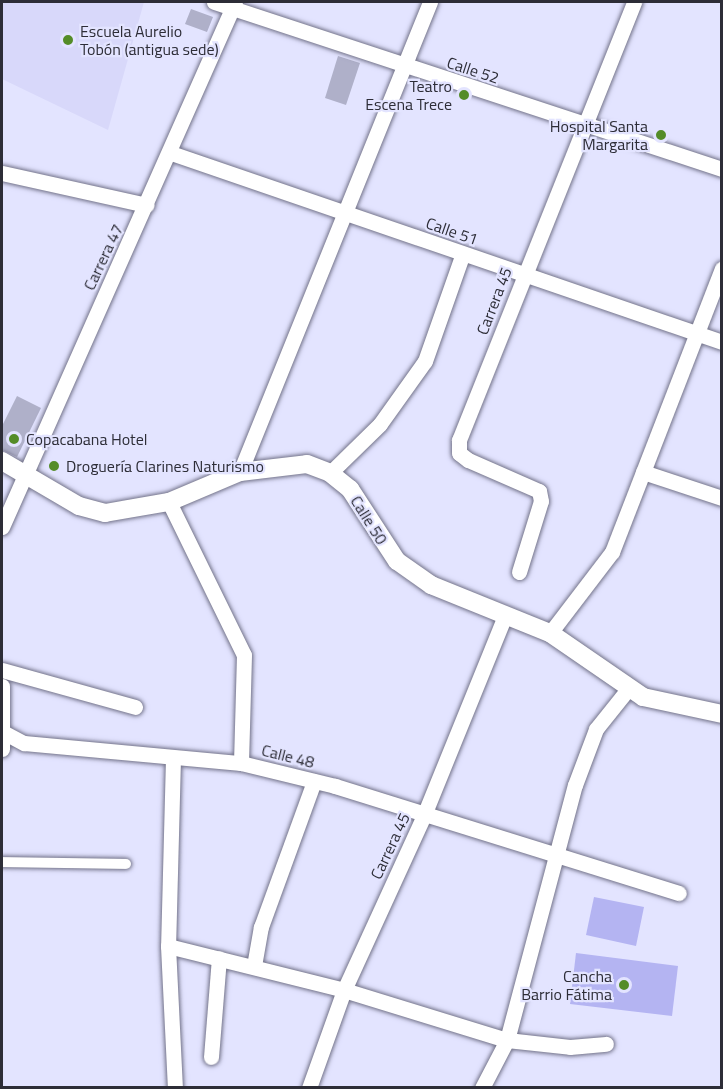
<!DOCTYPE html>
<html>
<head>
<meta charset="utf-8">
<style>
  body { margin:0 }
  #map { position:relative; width:723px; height:1089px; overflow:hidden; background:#e3e4ff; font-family:"Titillium Web",sans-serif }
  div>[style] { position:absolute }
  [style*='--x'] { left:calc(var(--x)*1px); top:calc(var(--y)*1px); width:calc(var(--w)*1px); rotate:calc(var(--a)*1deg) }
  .built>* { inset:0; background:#d8d8fa }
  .green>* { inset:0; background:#b4b4f2 }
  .building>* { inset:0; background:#afb0c9 }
  .roads { filter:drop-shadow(0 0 2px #73738a) drop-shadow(0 0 2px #73738a) }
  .pedestrian>* { height:10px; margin:-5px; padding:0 5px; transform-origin:5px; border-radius:5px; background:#fff }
  .minor>* { height:15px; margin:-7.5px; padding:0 7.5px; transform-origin:7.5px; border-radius:7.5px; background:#fff }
  .tertiary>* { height:18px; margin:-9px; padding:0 9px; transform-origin:9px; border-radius:9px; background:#fff }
  .dots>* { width:16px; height:16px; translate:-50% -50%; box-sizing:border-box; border:3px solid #e3e4ff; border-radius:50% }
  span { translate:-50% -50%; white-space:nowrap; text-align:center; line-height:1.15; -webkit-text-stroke:4.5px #e3e4ff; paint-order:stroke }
  .poi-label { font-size:16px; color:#2d2d37 }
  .left { translate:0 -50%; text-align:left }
  .right { translate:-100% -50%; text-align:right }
  .street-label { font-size:16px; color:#2d2d37 }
  .frame { position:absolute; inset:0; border:3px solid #2d2d37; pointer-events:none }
</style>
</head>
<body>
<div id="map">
  <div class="built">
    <i style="clip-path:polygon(2px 2px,144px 2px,108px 130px,2px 79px)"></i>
  </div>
  <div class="green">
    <i style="clip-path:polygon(594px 897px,644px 907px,636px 946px,586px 935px)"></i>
    <i style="clip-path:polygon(576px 953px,678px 966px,672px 1016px,570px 1004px)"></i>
  </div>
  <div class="building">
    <i style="clip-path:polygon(191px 9px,213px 17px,207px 32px,185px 24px)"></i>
    <i style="clip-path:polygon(338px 56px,360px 63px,346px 105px,325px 98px)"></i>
    <i style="clip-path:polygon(17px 396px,41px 408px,17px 457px,2px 450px,2px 426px)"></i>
  </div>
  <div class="roads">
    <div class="pedestrian">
      <i style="--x:2;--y:862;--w:124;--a:0.9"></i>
    </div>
    <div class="minor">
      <i style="--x:214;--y:2;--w:535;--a:18.2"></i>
      <i style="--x:171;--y:153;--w:583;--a:18.93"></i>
      <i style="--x:2;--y:173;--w:148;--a:12.5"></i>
      <i style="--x:240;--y:472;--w:507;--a:-67.99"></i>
      <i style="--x:643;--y:472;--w:83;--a:18.2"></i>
      <i style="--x:330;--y:473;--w:70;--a:-44.4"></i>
      <i style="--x:380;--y:424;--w:77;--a:-54.5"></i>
      <i style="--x:425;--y:361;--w:114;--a:-70.6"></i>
      <i style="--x:169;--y:502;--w:170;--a:63.9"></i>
      <i style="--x:244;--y:655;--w:108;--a:91.6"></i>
      <i style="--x:2;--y:527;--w:574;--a:-66.07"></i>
      <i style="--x:519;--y:572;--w:74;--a:-72.8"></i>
      <i style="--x:541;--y:501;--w:10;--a:-101"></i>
      <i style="--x:539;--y:491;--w:77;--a:-156.4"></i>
      <i style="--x:468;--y:460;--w:11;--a:-142"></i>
      <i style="--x:459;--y:453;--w:13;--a:-90"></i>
      <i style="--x:459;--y:440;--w:472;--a:-68.2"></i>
      <i style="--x:550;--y:633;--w:102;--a:-52.6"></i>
      <i style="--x:612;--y:552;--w:304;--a:-68.8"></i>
      <i style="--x:2;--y:670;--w:138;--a:15.5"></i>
      <i style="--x:2;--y:686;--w:63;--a:90"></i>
      <i style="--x:3;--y:732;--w:24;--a:28"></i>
      <i style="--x:24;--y:743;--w:218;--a:5.3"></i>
      <i style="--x:241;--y:763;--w:97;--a:13.7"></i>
      <i style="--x:335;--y:786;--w:360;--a:17.3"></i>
      <i style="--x:173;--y:758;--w:188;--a:91.5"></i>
      <i style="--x:168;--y:946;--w:142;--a:87.2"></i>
      <i style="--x:168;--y:946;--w:181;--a:14"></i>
      <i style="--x:344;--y:990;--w:170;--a:17.1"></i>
      <i style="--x:507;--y:1040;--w:63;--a:6.3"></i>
      <i style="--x:570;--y:1047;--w:36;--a:-5"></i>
      <i style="--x:254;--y:966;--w:40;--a:-80"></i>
      <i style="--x:261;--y:927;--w:155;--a:-70"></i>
      <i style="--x:211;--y:1057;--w:99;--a:-85.4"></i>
      <i style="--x:309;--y:1088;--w:104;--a:-70.3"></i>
      <i style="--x:344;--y:990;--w:192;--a:-65.4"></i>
      <i style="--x:424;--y:815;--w:213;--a:-67.9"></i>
      <i style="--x:482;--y:1088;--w:54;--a:-62.5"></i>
      <i style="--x:507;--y:1040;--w:264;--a:-75.1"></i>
      <i style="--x:575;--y:785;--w:60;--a:-69.4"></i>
      <i style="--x:596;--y:729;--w:51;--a:-51.3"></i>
    </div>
    <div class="tertiary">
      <i style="--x:2;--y:461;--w:89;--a:30.3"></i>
      <i style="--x:79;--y:506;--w:27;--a:15"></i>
      <i style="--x:105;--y:513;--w:65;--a:-9.8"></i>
      <i style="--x:169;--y:502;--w:77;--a:-22.9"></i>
      <i style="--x:240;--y:472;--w:67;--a:-6.8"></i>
      <i style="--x:307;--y:464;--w:25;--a:21"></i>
      <i style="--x:330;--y:473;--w:26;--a:39"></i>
      <i style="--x:350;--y:489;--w:86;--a:56.9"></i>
      <i style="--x:397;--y:561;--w:42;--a:35.2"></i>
      <i style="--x:431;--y:585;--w:128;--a:22"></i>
      <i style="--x:550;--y:633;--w:113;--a:34.5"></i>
      <i style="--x:643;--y:697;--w:81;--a:12.1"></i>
    </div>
  </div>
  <div class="dots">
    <i style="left:68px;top:40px;background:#548c28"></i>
    <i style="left:464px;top:95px;background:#548c28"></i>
    <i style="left:661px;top:135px;background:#548c28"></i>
    <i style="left:14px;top:439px;background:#548c28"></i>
    <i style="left:54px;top:466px;background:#548c28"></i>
    <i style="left:624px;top:985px;background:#548c28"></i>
  </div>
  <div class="poi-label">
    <span class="left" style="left:80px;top:40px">Escuela Aurelio<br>Tobón (antigua sede)</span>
    <span class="right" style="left:452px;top:95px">Teatro<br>Escena Trece</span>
    <span class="right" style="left:648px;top:135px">Hospital Santa<br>Margarita</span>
    <span class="left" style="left:26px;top:439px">Copacabana Hotel</span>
    <span class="left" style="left:66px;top:466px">Droguería Clarines Naturismo</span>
    <span class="right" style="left:612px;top:985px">Cancha<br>Barrio Fátima</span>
  </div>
  <div class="street-label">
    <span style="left:473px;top:70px;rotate:18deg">Calle 52</span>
    <span style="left:452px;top:231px;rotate:19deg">Calle 51</span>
    <span style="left:103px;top:257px;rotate:-65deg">Carrera 47</span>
    <span style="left:494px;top:301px;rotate:-69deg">Carrera 45</span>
    <span style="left:369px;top:520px;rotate:58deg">Calle 50</span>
    <span style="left:288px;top:756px;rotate:14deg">Calle 48</span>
    <span style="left:390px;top:846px;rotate:-65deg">Carrera 45</span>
  </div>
  <div class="frame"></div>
</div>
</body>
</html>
